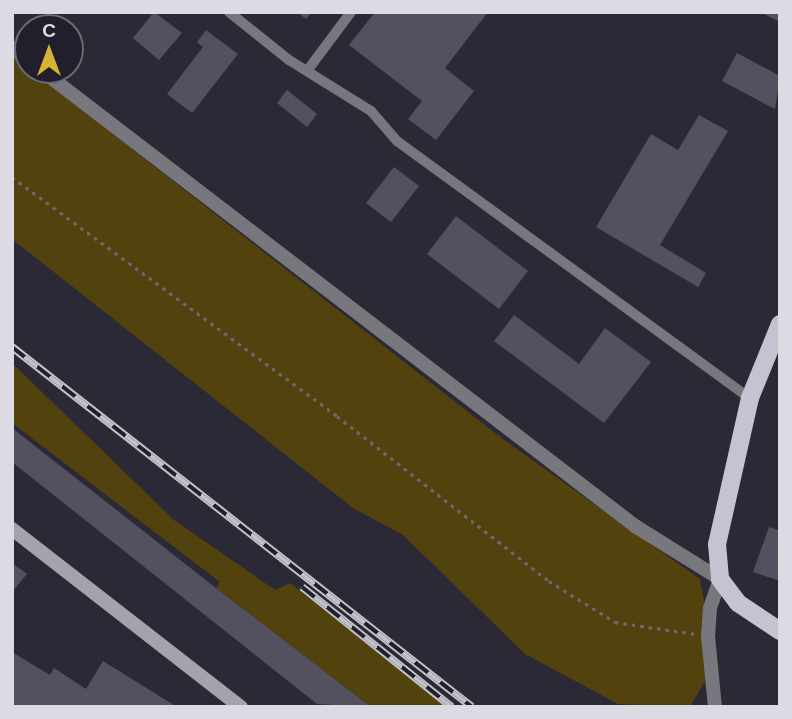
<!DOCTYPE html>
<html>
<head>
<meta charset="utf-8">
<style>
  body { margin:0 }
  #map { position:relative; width:792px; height:719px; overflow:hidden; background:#2b2935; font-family:Barlow,sans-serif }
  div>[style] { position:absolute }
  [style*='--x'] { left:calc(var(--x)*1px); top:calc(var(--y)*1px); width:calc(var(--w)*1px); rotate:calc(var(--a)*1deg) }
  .green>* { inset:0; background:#52430e }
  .building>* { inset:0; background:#53515f }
  .path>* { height:2.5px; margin-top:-1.25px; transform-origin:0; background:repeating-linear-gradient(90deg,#6a6973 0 3.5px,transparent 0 8.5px) }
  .lane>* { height:10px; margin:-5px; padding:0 5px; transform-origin:5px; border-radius:5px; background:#78777d }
  .street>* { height:14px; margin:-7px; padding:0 7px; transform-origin:7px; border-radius:7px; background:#78777d }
  .secondary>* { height:14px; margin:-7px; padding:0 7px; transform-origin:7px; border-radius:7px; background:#a3a2ad }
  .primary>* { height:18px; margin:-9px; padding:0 9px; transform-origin:9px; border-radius:9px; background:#c5c3d1 }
  .rail>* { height:8px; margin-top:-4px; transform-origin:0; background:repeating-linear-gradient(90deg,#211f2b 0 16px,#c2c1ca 0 32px); box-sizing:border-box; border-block:2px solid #c2c1ca }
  span { translate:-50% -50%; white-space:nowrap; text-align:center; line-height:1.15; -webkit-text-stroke:5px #211f2b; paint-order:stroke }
  .frame { position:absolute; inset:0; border:14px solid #dcdbe3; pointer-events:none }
  .north { position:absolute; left:14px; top:14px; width:70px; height:70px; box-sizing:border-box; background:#211f2b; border:2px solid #6c6a75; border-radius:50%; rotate:0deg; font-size:19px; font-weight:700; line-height:28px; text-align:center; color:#dcdbe3 }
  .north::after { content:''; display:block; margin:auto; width:24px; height:32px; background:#d8b434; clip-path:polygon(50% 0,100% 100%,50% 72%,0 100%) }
</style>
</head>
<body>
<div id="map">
  <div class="green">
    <i style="clip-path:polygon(12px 55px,504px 440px,700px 579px,705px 607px,705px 681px,690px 707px,618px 704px,525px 654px,403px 535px,353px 508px,12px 239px)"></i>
    <i style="clip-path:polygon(12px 363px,174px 520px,275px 590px,290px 583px,447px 707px,371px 707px,216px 588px,220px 582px,12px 423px)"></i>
  </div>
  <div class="building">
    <i style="clip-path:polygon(154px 12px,182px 33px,159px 60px,133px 38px)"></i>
    <i style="clip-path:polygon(297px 12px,312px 12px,306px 19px)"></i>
    <i style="clip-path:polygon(375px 12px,488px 12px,445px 68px,474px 91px,436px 140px,408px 119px,422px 101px,349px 45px)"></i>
    <i style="clip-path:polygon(760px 12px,780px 12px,780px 22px)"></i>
    <i style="clip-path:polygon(206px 30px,238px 54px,192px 113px,167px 94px,203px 47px,197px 42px)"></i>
    <i style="clip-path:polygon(737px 53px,780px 76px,775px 109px,722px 81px)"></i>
    <i style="clip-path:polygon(287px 90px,317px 114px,307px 127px,277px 103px)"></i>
    <i style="clip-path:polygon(699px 115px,728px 131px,660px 245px,706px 273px,698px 287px,596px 227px,651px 134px,678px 150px)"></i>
    <i style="clip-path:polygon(394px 167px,419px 186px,391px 222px,366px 203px)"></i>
    <i style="clip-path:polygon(456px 216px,528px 271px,499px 309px,427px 254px)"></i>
    <i style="clip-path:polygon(514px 315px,579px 364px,605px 328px,651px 362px,604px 423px,494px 341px)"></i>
    <i style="clip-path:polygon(12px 428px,216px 588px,371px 707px,317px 704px,12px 462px)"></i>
    <i style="clip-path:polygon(769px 527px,780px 531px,780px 581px,753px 572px)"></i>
    <i style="clip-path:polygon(12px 563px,27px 574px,12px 592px)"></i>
    <i style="clip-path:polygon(12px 652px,50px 675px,54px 668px,86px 689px,103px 661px,177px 707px,12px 707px)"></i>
  </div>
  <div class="path">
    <i style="--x:12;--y:177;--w:403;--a:36.3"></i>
    <i style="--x:337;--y:416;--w:269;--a:37.9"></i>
    <i style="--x:549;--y:581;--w:78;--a:31.8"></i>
    <i style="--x:615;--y:622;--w:81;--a:8.5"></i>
  </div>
  <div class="lane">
    <i style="--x:229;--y:12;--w:77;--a:38.7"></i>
    <i style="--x:289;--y:60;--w:97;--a:31.9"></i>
    <i style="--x:371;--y:111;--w:40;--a:49"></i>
    <i style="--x:397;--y:141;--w:437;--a:36.1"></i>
    <i style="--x:307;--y:71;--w:74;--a:-53.3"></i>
  </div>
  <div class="street">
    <i style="--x:12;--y:48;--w:20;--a:37"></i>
    <i style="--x:41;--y:70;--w:749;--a:37.51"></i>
    <i style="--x:635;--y:526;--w:100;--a:31.9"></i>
    <i style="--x:720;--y:579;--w:31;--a:109"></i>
    <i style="--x:710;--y:608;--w:28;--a:94"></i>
    <i style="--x:708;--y:636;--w:71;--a:84.4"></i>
  </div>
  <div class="secondary">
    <i style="--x:12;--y:529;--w:290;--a:37.9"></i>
  </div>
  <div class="primary">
    <i style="--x:780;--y:324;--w:80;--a:112.1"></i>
    <i style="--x:750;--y:398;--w:150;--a:102.7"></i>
    <i style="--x:717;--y:544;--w:35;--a:85"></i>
    <i style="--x:720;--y:579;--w:30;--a:53"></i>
    <i style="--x:738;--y:603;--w:50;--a:33.7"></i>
  </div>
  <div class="rail">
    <i style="--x:12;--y:347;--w:584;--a:38.05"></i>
    <i style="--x:302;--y:587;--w:192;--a:38.7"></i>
  </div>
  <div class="frame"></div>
  <div class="north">С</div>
</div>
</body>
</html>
